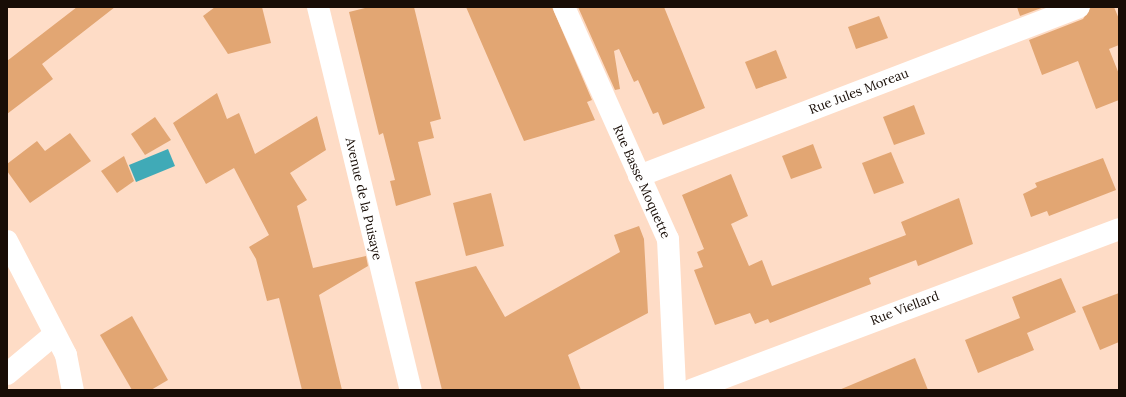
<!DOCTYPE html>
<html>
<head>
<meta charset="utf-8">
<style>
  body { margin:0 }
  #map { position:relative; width:1126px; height:397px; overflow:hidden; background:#fedcc6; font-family:Lora,serif }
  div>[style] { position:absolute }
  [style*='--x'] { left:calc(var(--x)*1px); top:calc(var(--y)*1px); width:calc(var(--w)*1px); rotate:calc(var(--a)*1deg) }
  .water>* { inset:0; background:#40aab7 }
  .building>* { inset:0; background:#e2a673 }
  .minor>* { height:22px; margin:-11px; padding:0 11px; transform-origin:11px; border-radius:11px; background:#fff }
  span { translate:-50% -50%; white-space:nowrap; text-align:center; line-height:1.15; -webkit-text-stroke:3px #fff; paint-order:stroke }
  .street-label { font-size:13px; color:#180d06 }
  .frame { position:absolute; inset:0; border:8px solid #180d06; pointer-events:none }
</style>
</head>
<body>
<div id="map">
  <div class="water">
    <i style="clip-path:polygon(168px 149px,175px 166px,136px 182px,129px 165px)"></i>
  </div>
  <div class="building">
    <i style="clip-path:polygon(77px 7px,115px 7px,42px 64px,53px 79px,7px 114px,7px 61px)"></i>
    <i style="clip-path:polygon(215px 7px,262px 7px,271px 43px,228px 54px,203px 16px)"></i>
    <i style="clip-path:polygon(369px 7px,414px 7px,441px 119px,430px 122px,434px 138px,418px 142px,431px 195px,396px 206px,390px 181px,395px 180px,383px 133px,379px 135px,349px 12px)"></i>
    <i style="clip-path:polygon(466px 7px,552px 7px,592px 100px,587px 102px,595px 120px,524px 141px)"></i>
    <i style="clip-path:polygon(578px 7px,664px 7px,705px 108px,663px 125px,658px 112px,653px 114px,638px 80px,634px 82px,619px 49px,614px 51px,620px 89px,615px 90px)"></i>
    <i style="clip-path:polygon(1017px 7px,1044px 7px,1020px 16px)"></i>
    <i style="clip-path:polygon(1091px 7px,1114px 7px,1119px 19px,1119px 45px,1109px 49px,1119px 74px,1119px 100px,1096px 109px,1078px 61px,1042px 75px,1029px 40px,1083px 19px)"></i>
    <i style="clip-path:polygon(879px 16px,888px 38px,856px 49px,848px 27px)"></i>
    <i style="clip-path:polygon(776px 50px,787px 78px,756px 89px,745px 62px)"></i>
    <i style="clip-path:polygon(217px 93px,227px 119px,239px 113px,255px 154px,317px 116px,326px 150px,290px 173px,307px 200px,297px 206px,313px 268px,366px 256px,368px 266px,319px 295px,342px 390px,302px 390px,279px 298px,267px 301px,256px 259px,249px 247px,269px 235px,234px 168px,206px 184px,173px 123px)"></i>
    <i style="clip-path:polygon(914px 105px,925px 134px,894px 145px,883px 117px)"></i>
    <i style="clip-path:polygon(155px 117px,171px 140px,145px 155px,131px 134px)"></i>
    <i style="clip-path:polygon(70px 133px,91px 161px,30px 203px,7px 171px,7px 164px,37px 141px,45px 151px)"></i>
    <i style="clip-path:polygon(813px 144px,822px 168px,791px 179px,782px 156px)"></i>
    <i style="clip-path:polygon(891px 152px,904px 183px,874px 194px,862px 163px)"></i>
    <i style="clip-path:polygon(124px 156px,134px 181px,117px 193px,101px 171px)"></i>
    <i style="clip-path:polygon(1103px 158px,1116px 190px,1049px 216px,1047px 211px,1031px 217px,1023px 194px,1037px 187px,1035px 183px)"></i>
    <i style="clip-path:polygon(731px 174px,748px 216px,731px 224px,749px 266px,762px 260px,772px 286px,906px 235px,901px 222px,959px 198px,973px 244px,918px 266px,916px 260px,869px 278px,871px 284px,770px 323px,768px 319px,755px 324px,750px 313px,715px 325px,694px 270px,703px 267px,697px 252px,704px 249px,682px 195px)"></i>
    <i style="clip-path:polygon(491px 193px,504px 246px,466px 256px,453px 203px)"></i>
    <i style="clip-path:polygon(639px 226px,644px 239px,648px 313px,568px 355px,581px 390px,442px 390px,415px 282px,476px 266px,505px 317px,620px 252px,614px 235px)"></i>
    <i style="clip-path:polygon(1061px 278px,1076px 312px,1027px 333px,1034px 350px,978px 373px,965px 340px,1020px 318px,1012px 297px)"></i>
    <i style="clip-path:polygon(1119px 293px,1119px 342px,1100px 350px,1082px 307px)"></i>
    <i style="clip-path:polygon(132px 316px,168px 380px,151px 390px,132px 390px,100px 335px)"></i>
    <i style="clip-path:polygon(915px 358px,928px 390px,839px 390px)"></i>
  </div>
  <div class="minor">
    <i style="--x:318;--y:7;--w:394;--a:76.4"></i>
    <i style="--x:564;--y:7;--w:254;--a:65.9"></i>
    <i style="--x:668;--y:239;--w:151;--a:87.3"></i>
    <i style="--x:639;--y:176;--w:471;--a:-21"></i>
    <i style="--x:7;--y:241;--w:128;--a:62.6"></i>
    <i style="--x:66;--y:355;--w:36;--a:79"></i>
    <i style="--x:7;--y:374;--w:62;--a:-39.8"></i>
    <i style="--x:691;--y:390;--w:457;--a:-20.6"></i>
  </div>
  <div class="street-label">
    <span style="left:859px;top:92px;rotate:-21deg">Rue Jules Moreau</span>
    <span style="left:641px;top:182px;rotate:66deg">Rue Basse Moquette</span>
    <span style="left:363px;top:199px;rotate:77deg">Avenue de la Puisaye</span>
    <span style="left:905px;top:309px;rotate:-21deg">Rue Viellard</span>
  </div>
  <div class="frame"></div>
</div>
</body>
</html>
